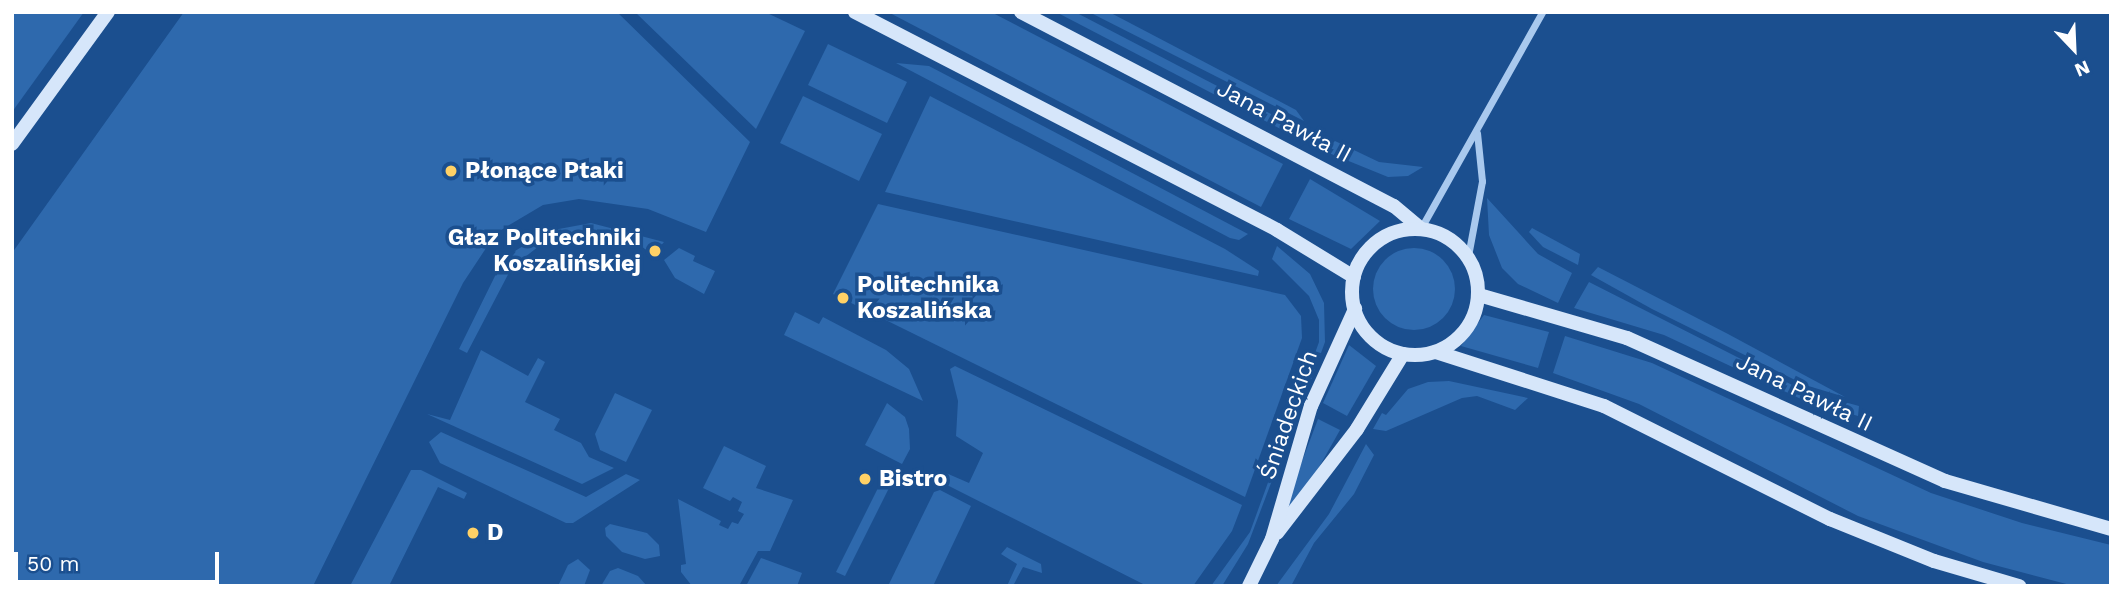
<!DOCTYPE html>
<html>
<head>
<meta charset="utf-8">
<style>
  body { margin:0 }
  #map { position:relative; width:2123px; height:598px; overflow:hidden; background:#1b4f8f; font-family:"Work Sans",sans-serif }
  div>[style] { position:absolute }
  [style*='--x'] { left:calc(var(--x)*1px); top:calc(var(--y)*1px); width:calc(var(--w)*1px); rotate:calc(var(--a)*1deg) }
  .green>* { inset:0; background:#2e69ad }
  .round { border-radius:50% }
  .street>* { height:7px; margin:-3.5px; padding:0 3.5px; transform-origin:3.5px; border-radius:3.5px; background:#a9c9ee }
  .secondary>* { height:14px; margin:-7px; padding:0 7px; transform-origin:7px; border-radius:7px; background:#d6e6fa }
  .secondary>.ring { margin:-7px; padding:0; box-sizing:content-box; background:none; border:14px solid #d6e6fa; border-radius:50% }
  .dots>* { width:19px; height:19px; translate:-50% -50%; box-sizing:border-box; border:4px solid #1b4f8f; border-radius:50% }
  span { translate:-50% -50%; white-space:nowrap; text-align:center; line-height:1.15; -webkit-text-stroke:7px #1b4f8f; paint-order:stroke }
  .street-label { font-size:23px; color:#fff }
  .poi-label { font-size:23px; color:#fff; font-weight:700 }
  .left { translate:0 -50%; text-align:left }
  .right { translate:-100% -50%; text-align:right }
  .frame { position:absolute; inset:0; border:14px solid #fff; pointer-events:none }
  .north { position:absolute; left:2039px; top:14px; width:70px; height:70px; -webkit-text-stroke:5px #1b4f8f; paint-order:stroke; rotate:157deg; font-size:19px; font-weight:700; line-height:28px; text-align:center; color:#fff }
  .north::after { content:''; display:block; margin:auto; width:24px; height:32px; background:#fff; clip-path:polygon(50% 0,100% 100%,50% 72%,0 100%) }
  .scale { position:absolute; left:14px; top:552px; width:205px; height:32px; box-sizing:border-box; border:4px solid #fff; border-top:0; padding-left:9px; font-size:21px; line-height:24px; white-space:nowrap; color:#fff; -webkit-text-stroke:5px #1b4f8f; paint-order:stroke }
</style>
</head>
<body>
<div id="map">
  <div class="green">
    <i style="clip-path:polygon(12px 12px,84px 12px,12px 112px)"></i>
    <i style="clip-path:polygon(184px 12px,617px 12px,750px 142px,706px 232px,648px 209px,579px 199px,543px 205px,496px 233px,463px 283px,313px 586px,12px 586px,12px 253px)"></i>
    <i style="clip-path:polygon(635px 12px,765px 12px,805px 31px,756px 129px)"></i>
    <i style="clip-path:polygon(888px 12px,991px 12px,1283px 164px,1261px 207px)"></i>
    <i style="clip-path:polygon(1056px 12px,1075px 12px,1292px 125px,1299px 130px,1296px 137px)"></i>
    <i style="clip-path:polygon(1089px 12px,1109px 12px,1296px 110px,1304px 121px)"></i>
    <i style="clip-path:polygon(828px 44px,907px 82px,887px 123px,808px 85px)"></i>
    <i style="clip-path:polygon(896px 63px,929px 66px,1248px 234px,1239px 240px,1230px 238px)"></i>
    <i style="clip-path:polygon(803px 96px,882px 134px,859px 181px,780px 143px)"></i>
    <i style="clip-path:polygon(930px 96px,1225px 249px,1259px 271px,1258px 276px,885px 192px)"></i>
    <i style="clip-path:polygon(1335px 141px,1379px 162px,1423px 167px,1408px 176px,1388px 177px,1324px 151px)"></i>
    <i style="clip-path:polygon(1310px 179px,1380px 221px,1351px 249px,1289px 219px)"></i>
    <i style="clip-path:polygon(1487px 198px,1538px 254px,1572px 273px,1558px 303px,1518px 284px,1502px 268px,1489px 235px)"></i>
    <i style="clip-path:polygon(878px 204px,1285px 295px,1301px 316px,1302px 338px,1245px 497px,833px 294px)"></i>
    <i style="clip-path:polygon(591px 223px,664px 242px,653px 255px,637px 243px,607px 233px,578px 231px,547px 240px,512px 267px,467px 353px,459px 349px,495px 276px,515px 251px,548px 231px)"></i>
    <i style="clip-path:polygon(1532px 228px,1580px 254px,1578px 265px,1543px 247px,1529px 232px)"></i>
    <i style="clip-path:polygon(1277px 246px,1310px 274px,1324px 303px,1325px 342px,1306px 394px,1301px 392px,1319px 342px,1319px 320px,1309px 296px,1272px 259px)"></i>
    <i style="clip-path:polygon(679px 248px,695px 256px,693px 261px,715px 271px,704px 294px,675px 278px,664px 260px)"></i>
    <i class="round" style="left:1373px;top:248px;width:82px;height:82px"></i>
    <i style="clip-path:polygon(1598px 267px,1728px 334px,1845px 397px,1805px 385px,1652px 309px,1591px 275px)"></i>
    <i style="clip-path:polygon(1589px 282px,1804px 391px,1859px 406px,1858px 416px,1801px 399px,1664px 335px,1574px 308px)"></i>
    <i style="clip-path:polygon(795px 312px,819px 324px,823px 317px,886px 350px,909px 369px,923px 401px,784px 335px)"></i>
    <i style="clip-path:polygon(1484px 315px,1549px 332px,1538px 368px,1461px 346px)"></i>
    <i style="clip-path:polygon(1565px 336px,1652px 363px,1931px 493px,2022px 523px,2111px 545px,2111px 586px,2074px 586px,1983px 562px,1858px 516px,1639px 404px,1553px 373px)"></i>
    <i style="clip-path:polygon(1349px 345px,1376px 366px,1347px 416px,1323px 403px)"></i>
    <i style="clip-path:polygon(481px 350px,528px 376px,538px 358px,545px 362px,525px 402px,560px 419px,554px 430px,581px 443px,589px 457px,614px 468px,582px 484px,427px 414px,450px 420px)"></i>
    <i style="clip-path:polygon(955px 366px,1242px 505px,1232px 531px,1193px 586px,1147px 586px,943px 483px,946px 473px,969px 483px,983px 453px,956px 436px,958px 401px,950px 369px)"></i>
    <i style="clip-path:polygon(1449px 381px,1528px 398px,1515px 410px,1477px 396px,1462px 398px,1386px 431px,1373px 429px,1382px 413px,1386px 415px,1408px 389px,1428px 382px)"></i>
    <i style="clip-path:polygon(615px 393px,652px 410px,626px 462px,600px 450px,595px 434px)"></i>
    <i style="clip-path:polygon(887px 403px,905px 417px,909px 429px,910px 449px,902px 464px,865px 445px)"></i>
    <i style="clip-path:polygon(1295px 408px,1299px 409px,1248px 544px,1222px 586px,1211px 586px,1250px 532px)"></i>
    <i style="clip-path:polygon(1318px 419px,1340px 430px,1309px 485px,1282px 514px)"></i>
    <i style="clip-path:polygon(441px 432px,586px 497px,626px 474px,640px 480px,573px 523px,566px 523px,440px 463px,429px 442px)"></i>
    <i style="clip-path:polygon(1366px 444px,1374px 455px,1354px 494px,1314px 543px,1291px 586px,1276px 586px,1329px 514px)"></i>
    <i style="clip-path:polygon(724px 446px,766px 466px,756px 488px,793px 500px,770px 551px,758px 551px,739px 586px,692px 586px,681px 572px,681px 565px,686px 564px,678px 499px,721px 521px,719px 525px,728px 529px,732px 522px,738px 524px,744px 514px,738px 511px,742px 502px,733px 497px,730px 501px,703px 488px)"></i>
    <i style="clip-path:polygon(888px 468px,897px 472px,845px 576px,836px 572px)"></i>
    <i style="clip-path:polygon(411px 470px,421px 470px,467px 493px,464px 499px,438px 487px,389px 586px,350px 586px)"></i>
    <i style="clip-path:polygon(940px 490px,971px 506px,933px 586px,888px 586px,934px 492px)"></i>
    <i style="clip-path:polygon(610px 524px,647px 533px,659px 545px,660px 556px,645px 559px,622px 552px,606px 536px,605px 528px)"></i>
    <i style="clip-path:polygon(1007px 547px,1041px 564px,1042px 573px,1023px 567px,1013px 586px,1007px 586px,1017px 564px,1001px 554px)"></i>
    <i style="clip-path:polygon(761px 558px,802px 573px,797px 586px,746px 586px)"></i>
    <i style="clip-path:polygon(578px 559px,590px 570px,584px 586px,558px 586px,568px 565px)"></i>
    <i style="clip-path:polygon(618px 568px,638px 576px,647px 586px,601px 586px,610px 571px)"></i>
  </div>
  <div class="street">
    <i style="--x:1421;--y:228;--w:248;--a:-60.7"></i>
    <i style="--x:1468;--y:256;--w:76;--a:-79.4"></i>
    <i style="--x:1482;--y:181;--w:48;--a:-95.9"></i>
  </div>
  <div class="secondary">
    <i style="--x:855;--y:12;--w:475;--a:27.3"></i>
    <i style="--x:1277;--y:230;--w:90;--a:31.4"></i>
    <i style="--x:1021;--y:12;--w:420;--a:27.5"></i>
    <i style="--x:1394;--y:206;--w:35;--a:40"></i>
    <i style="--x:12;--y:144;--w:163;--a:-54"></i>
    <i class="ring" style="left:1352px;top:229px;width:112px;height:112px"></i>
    <i style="--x:1479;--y:295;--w:154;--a:16.2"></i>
    <i style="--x:1627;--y:338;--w:349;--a:24.2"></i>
    <i style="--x:1945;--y:481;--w:173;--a:16.1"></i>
    <i style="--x:1436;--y:352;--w:176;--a:17.8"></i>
    <i style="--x:1604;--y:406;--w:253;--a:26.6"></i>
    <i style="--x:1830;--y:519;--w:112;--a:22"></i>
    <i style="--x:1934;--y:561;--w:89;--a:16.4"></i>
    <i style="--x:1277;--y:533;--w:131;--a:-52.4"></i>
    <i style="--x:1357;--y:429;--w:88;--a:-58.5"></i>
    <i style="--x:1249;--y:586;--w:52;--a:-63.9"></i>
    <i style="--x:1272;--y:539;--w:139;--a:-73.7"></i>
    <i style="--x:1311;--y:406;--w:107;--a:-65.6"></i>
  </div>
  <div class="dots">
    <i style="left:451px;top:171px;background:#ffd166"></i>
    <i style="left:655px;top:251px;background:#ffd166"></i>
    <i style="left:843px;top:298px;background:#ffd166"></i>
    <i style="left:865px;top:479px;background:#ffd166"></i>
    <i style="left:473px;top:533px;background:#ffd166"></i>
  </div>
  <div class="street-label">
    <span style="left:1284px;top:122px;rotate:28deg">Jana Pawła II</span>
    <span style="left:1804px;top:393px;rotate:26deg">Jana Pawła II</span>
    <span style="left:1289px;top:415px;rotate:-71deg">Śniadeckich</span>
  </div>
  <div class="poi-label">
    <span class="left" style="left:465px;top:171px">Płonące Ptaki</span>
    <span class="right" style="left:641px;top:251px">Głaz Politechniki<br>Koszalińskiej</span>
    <span class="left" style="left:857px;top:298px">Politechnika<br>Koszalińska</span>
    <span class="left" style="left:879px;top:479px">Bistro</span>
    <span class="left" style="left:487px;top:533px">D</span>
  </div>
  <div class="frame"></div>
  <div class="north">N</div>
  <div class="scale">50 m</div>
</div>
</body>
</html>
